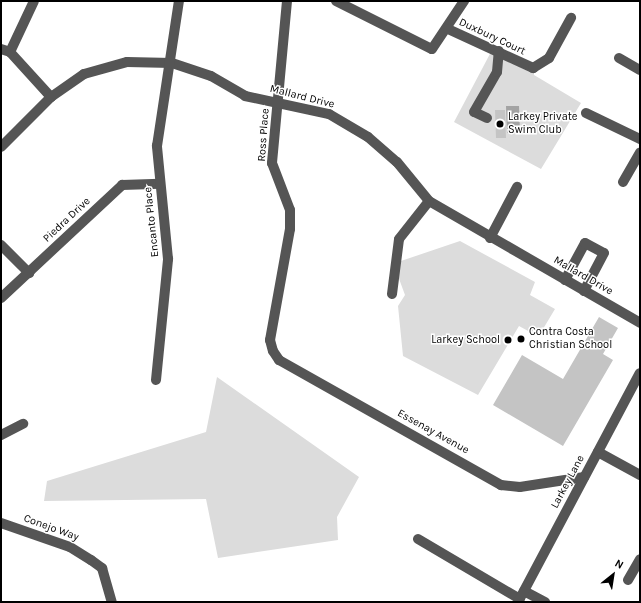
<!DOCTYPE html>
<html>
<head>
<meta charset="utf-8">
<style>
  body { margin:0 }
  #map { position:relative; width:641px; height:603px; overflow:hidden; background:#fff; font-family:Karla,sans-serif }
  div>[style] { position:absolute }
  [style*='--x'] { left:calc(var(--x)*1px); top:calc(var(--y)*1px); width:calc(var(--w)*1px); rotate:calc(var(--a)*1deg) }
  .green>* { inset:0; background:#dcdcdc }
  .water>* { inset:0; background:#a3a3a3 }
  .building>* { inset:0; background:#c4c4c4 }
  .minor>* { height:10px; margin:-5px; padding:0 5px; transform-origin:5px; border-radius:5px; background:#555 }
  .dots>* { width:11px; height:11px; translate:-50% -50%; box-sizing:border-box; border:2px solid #fff; border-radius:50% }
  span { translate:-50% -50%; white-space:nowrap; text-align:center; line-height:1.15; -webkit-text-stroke:3px #fff; paint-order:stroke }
  .street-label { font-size:11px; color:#000 }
  .poi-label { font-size:11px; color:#000 }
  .left { translate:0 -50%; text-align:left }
  .right { translate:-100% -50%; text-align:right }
  .frame { position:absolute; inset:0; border:2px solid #000; pointer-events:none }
  .north { position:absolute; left:593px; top:555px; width:40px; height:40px; -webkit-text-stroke:3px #fff; paint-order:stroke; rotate:30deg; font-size:11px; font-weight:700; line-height:16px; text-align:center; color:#000 }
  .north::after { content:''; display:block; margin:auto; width:14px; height:18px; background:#000; clip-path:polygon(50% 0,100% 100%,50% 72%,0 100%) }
</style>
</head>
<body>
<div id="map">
  <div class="green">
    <i style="clip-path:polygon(492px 50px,533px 68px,534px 75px,581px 103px,541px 169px,454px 122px)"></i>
    <i style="clip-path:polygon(460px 241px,535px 282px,530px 295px,555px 309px,543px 329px,530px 332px,519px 326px,478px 395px,403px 356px,398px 306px,405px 295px,398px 276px,398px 262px)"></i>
    <i style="clip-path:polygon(217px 377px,359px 477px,337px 517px,338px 540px,218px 558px,206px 499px,44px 501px,47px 481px,206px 432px)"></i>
  </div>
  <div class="water">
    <i style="clip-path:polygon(506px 106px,519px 106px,520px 132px,507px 133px)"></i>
  </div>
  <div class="building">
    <i style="clip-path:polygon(495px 110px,505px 110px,506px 138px,496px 138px)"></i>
    <i style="clip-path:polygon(599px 317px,618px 328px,603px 354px,613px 360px,563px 446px,493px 405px,522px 355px,563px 379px)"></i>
  </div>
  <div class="minor">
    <i style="--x:287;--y:1;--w:163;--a:95.3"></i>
    <i style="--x:272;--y:163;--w:50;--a:69"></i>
    <i style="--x:290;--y:210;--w:19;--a:90"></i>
    <i style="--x:290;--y:229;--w:113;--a:100.2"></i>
    <i style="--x:270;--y:340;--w:11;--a:75"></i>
    <i style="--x:273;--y:351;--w:11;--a:56"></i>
    <i style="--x:279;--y:360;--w:255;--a:29.4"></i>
    <i style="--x:501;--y:485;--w:19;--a:6"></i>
    <i style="--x:520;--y:487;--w:65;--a:-8.9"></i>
    <i style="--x:336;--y:1;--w:107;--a:26.6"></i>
    <i style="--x:432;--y:49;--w:58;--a:-56.3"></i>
    <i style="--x:448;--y:29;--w:94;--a:24.6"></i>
    <i style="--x:533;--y:68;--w:19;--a:-32"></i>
    <i style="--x:549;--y:58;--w:46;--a:-61.2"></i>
    <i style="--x:1;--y:49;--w:9;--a:18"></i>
    <i style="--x:10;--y:52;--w:61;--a:47.7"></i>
    <i style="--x:10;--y:52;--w:56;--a:-64.8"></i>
    <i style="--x:619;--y:58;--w:24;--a:30"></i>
    <i style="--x:586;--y:113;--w:60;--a:25.7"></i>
    <i style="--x:487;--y:118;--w:14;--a:-155"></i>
    <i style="--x:474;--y:112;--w:46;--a:-60.1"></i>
    <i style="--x:497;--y:72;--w:21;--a:-85"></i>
    <i style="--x:1;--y:147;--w:71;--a:-45"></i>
    <i style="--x:51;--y:97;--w:40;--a:-34.9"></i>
    <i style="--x:84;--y:74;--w:45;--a:-15.6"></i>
    <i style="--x:127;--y:62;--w:45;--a:1.3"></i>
    <i style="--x:172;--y:63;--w:41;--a:18.4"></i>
    <i style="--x:211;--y:76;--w:39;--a:30"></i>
    <i style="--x:245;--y:96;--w:86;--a:12.1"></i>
    <i style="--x:329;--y:114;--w:45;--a:30.5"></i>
    <i style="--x:368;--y:137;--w:38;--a:41"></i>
    <i style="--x:397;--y:162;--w:50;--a:50.6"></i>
    <i style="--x:429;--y:201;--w:244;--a:30"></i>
    <i style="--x:623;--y:182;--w:34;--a:-60"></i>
    <i style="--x:490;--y:238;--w:58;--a:-62.1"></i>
    <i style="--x:1;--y:245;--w:40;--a:45"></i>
    <i style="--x:565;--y:280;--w:42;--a:-61.6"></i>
    <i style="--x:585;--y:243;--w:21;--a:28"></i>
    <i style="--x:604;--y:253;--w:43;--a:117.8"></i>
    <i style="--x:392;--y:294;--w:55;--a:-82.7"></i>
    <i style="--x:399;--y:239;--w:48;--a:-51.7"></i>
    <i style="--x:1;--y:298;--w:166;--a:-43"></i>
    <i style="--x:122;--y:185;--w:38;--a:-2"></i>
    <i style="--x:156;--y:380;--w:122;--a:-84.3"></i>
    <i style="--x:168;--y:259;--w:114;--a:-95.6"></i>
    <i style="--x:157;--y:146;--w:147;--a:-81.4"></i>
    <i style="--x:1;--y:435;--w:25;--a:-27"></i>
    <i style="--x:598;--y:452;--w:48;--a:28.7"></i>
    <i style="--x:1;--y:523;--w:73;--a:19.2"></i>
    <i style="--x:70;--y:547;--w:25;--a:32"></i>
    <i style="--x:91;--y:560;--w:14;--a:36"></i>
    <i style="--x:102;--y:568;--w:35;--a:74"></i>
    <i style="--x:418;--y:539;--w:118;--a:30.5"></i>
    <i style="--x:628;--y:580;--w:24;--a:-60"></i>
    <i style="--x:524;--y:591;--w:24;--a:28"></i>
    <i style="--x:518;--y:602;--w:259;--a:-62"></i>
  </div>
  <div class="dots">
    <i style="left:500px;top:124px;background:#000"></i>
    <i style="left:521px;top:339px;background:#000"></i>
    <i style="left:508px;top:340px;background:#000"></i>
  </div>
  <div class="street-label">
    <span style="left:492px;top:37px;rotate:25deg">Duxbury Court</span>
    <span style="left:302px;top:97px;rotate:14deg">Mallard Drive</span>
    <span style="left:264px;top:135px;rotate:-86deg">Ross Place</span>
    <span style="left:67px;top:220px;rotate:-43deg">Piedra Drive</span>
    <span style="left:152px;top:222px;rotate:-96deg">Encanto Place</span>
    <span style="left:583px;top:276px;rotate:30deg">Mallard Drive</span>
    <span style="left:433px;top:432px;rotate:29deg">Essenay Avenue</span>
    <span style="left:568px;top:482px;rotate:-62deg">Larkey Lane</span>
    <span style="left:51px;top:528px;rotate:20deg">Conejo Way</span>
  </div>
  <div class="poi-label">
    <span class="left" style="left:508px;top:124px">Larkey Private<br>Swim Club</span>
    <span class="left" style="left:529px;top:339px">Contra Costa<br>Christian School</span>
    <span class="right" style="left:500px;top:340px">Larkey School</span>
  </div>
  <div class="frame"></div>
  <div class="north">N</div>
</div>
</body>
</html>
